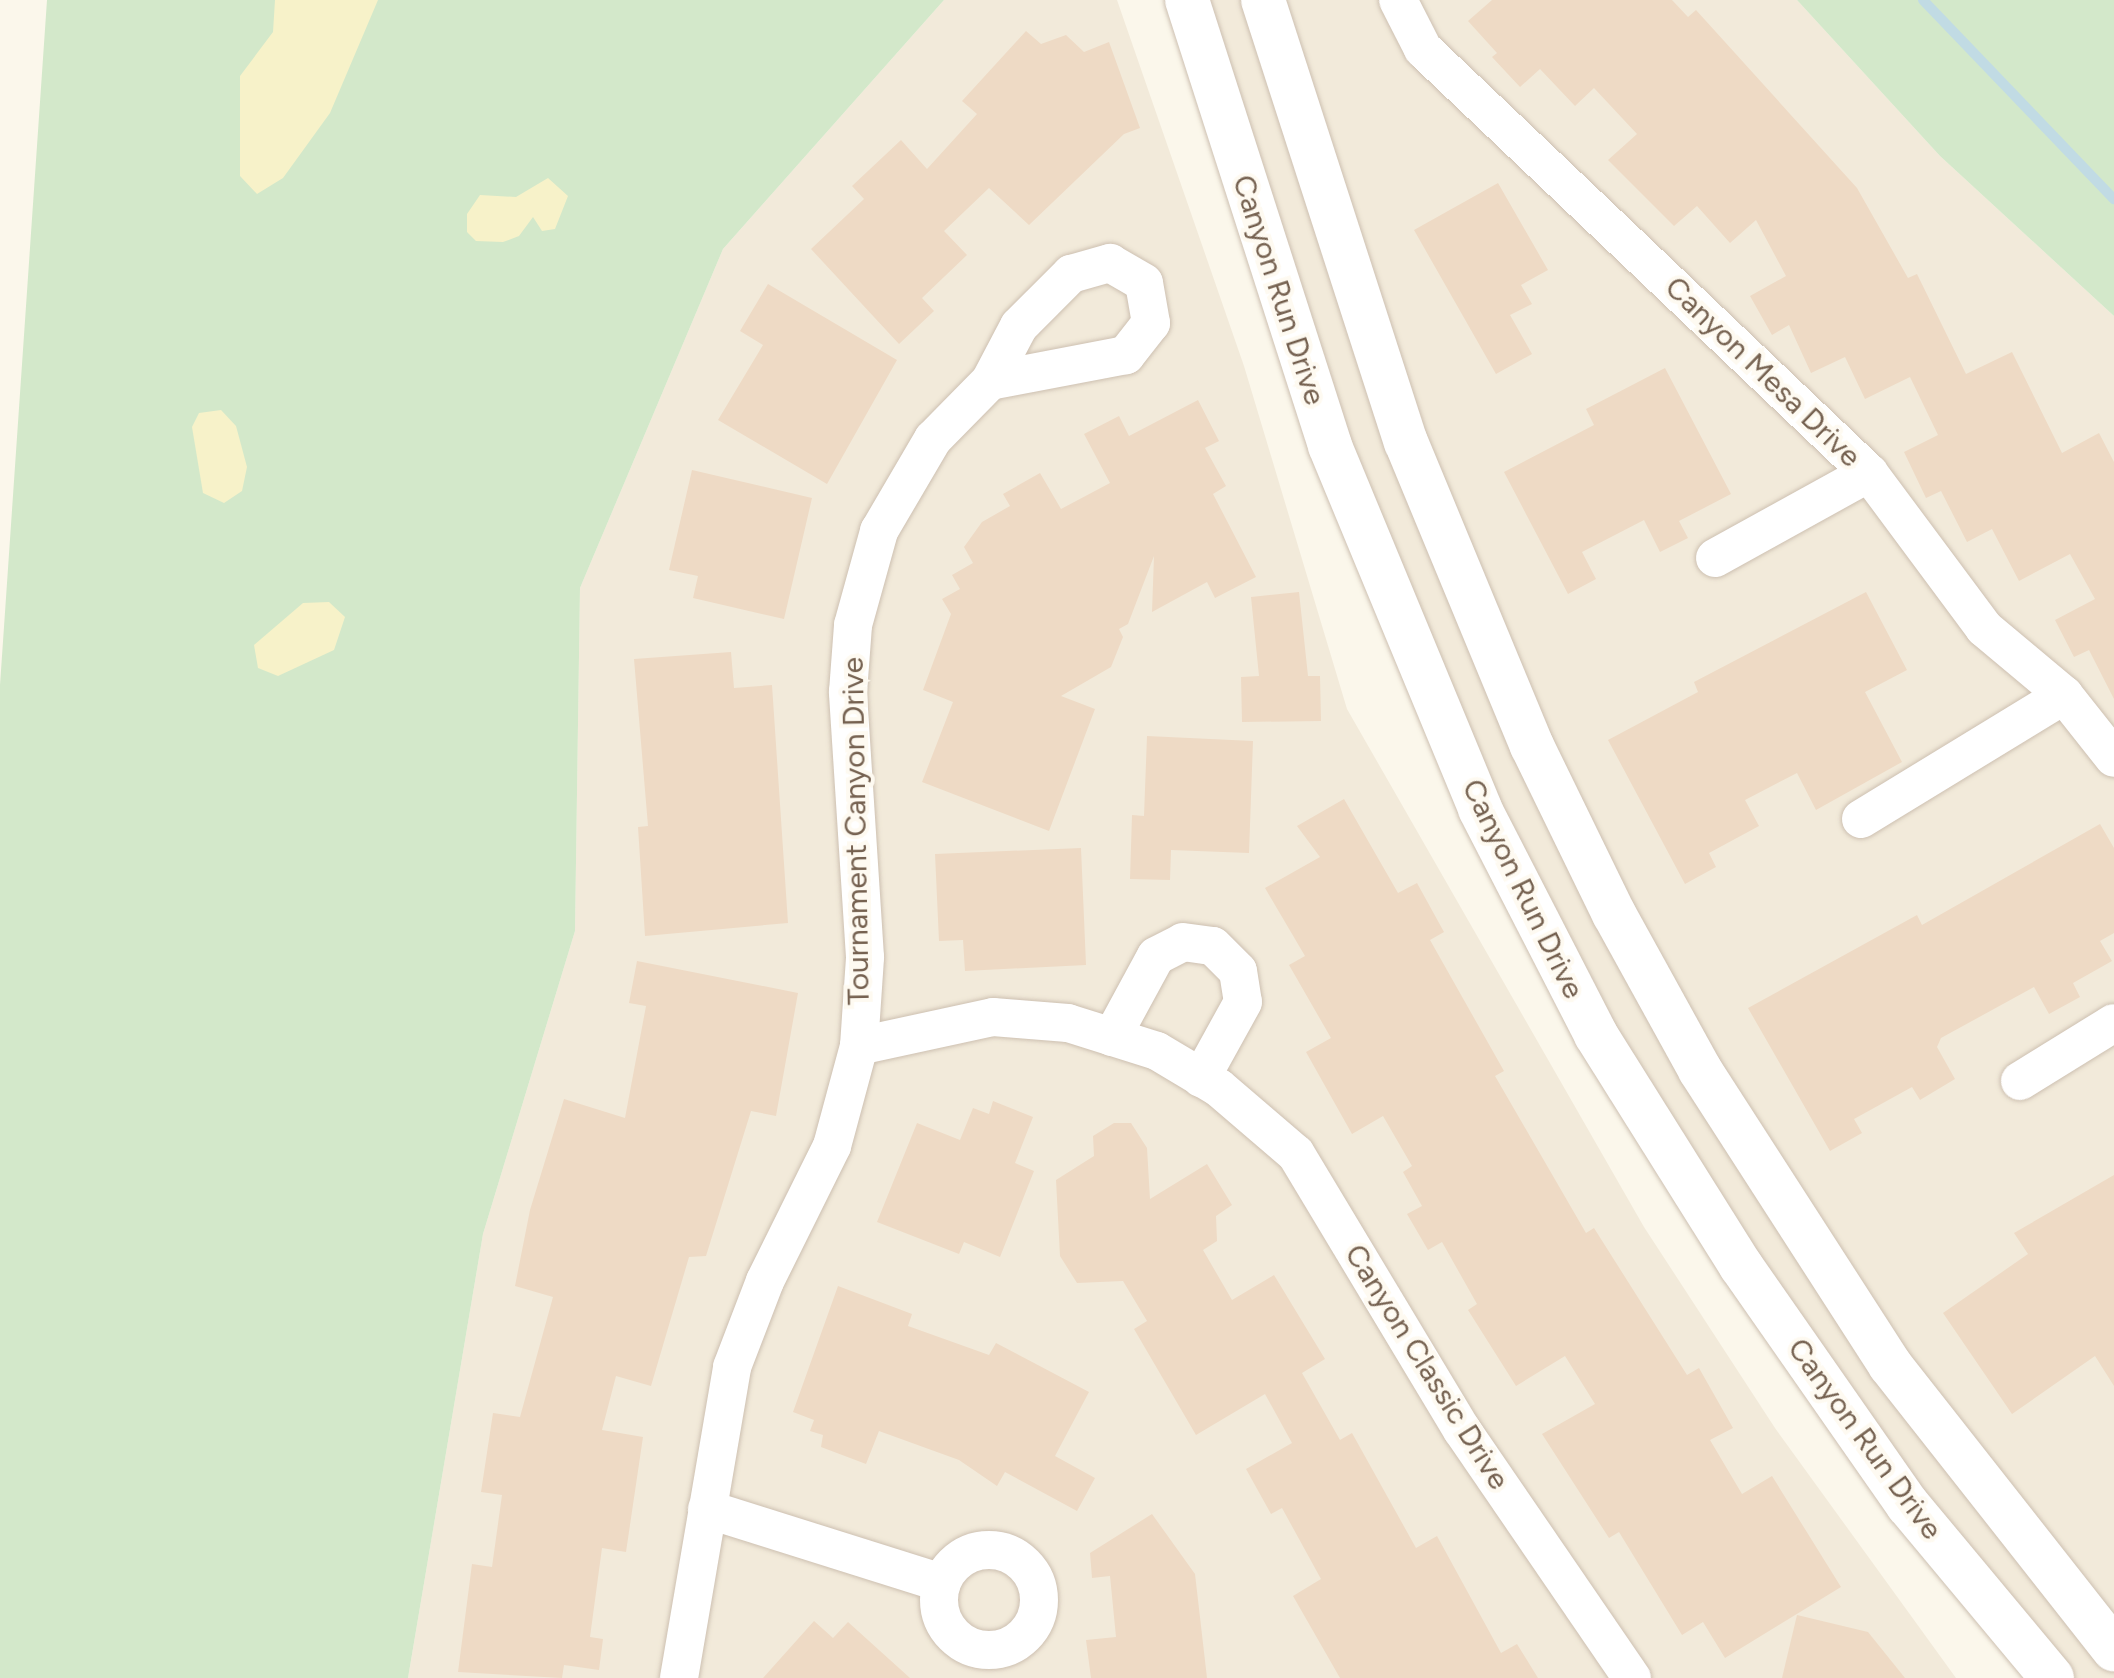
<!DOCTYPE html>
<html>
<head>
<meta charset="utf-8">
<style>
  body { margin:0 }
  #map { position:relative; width:2114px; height:1678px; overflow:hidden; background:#fbf7eb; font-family:Figtree,sans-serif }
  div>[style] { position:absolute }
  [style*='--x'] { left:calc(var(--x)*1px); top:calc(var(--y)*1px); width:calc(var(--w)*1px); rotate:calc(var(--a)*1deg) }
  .residential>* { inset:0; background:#f2eada }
  .green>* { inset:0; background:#d3e8ca }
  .sand>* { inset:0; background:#f7f2c9 }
  .stream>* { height:10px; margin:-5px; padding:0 5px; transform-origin:5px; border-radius:5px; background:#c1dbe4 }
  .building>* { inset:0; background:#eedac5 }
  .roads { filter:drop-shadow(0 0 2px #cdc0b1) drop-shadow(0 0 2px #cdc0b1) }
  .minor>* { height:38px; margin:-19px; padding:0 19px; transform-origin:19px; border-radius:19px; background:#fff }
  .minor>.ring { margin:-19px; padding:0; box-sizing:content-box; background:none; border:38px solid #fff; border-radius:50% }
  .tertiary>* { height:44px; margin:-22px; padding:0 22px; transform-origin:22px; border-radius:22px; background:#fff }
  span { translate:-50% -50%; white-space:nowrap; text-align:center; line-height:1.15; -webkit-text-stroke:8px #fefaf1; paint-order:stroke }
  .street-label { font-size:30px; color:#756150 }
</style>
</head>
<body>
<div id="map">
  <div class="residential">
    <i style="clip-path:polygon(944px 0,1117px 0,1244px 366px,1347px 709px,1644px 1227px,1775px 1428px,1956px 1678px,408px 1678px,483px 1234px,575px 931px,580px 588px,723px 249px)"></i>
    <i style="clip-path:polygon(1187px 0,1797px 0,1940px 156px,2114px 316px,2114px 1678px,2052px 1678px,1908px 1505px,1480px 809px)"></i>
  </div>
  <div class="green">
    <i style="clip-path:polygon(47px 0,944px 0,723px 249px,580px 588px,575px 931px,483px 1234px,408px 1678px,0 1678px,0 685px)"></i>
    <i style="clip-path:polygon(1797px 0,2114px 0,2114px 316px,1940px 156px)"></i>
  </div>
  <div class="sand">
    <i style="clip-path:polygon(275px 0,378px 0,330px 113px,283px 178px,257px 194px,240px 176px,240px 76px,273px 32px)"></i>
    <i style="clip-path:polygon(548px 178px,568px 196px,555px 229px,542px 231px,533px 217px,519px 236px,503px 242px,476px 241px,467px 232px,467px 214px,480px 195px,516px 197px)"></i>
    <i style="clip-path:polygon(221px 410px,236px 426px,247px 467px,242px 491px,224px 503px,203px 493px,192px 427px,199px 413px)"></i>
    <i style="clip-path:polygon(329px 602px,345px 617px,334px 650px,278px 676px,258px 668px,254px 645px,303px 603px)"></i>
  </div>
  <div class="stream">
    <i style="--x:1923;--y:0;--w:276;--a:46.2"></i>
  </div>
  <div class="building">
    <i style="clip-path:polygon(1492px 0,1672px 0,1688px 17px,1696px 10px,1857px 188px,1908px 278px,1917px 274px,1966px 374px,2012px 352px,2062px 453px,2099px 433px,2114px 462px,2114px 699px,2089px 650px,2074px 657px,2055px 620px,2095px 599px,2070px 554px,2019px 581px,1992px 529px,1967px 542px,1941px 491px,1926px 498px,1904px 452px,1938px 435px,1910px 377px,1865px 399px,1845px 357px,1811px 373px,1789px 325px,1772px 335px,1750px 296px,1786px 276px,1756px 220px,1730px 243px,1697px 206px,1674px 226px,1608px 160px,1637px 134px,1594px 88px,1575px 106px,1540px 69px,1520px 87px,1492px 57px,1497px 53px,1468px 21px)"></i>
    <i style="clip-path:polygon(1026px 31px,1041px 44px,1066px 35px,1084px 52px,1109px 42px,1140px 128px,1124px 134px,1029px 225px,989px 188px,944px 231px,967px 255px,922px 298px,934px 311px,899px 344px,811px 249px,864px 199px,852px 186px,901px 140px,927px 169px,977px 114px,962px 101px)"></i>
    <i style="clip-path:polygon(1498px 183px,1548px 270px,1521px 285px,1532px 304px,1510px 315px,1532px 354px,1496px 374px,1414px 230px)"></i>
    <i style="clip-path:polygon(768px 284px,897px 360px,827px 484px,718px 420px,763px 345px,740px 331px)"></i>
    <i style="clip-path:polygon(1665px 368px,1731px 494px,1679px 521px,1688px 538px,1660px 552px,1644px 520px,1582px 552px,1596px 579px,1568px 594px,1504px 472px,1594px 425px,1586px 409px)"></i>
    <i style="clip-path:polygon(1198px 400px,1219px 441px,1205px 448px,1226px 486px,1213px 494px,1256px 577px,1215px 598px,1207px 582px,1152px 612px,1154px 556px,1128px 624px,1119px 629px,1123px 637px,1111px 667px,1061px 696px,1095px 709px,1049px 831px,922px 782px,953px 702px,923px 690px,951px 614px,942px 599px,960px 589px,952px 575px,973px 563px,964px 547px,982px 522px,1010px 506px,1003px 494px,1040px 473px,1061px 509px,1110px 483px,1084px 434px,1119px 416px,1129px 436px)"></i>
    <i style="clip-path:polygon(692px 470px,812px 498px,784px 619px,693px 598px,698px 576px,669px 570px)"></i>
    <i style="clip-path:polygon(1299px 592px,1308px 676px,1320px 676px,1321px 721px,1242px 722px,1241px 677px,1259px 676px,1251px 597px)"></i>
    <i style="clip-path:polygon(1866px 592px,1907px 670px,1865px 692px,1902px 762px,1816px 810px,1797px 773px,1745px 800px,1759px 826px,1709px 853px,1716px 867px,1685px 884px,1608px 740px,1698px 692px,1694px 682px)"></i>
    <i style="clip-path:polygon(731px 652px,734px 688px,772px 685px,788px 923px,645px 936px,638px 827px,648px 826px,634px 659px)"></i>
    <i style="clip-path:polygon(1147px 736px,1253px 741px,1249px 853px,1171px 850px,1170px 880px,1130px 879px,1132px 815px,1144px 816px)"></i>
    <i style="clip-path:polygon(1344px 799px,1398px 893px,1417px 883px,1444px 932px,1430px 940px,1504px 1071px,1495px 1076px,1586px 1233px,1594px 1228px,1687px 1375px,1699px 1368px,1733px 1428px,1710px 1440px,1742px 1494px,1772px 1476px,1841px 1587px,1725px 1658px,1703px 1622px,1682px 1635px,1619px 1532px,1609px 1538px,1542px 1434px,1595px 1404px,1565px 1356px,1516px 1386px,1468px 1310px,1477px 1304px,1442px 1242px,1428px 1250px,1407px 1214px,1422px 1206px,1403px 1172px,1412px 1166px,1383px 1116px,1352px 1134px,1306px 1052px,1331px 1038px,1289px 965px,1305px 956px,1265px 888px,1320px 857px,1297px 826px)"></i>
    <i style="clip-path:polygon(2100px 824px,2114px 848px,2114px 933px,2100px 941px,2112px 961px,2073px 983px,2080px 997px,2049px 1014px,2034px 987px,1941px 1038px,1937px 1047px,1955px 1079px,1920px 1100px,1912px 1087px,1854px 1119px,1862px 1133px,1830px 1151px,1748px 1008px,1917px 915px,1922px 925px)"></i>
    <i style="clip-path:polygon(1081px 848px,1086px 965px,965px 971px,963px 940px,939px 941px,935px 854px)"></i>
    <i style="clip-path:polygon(637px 961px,798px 993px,776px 1116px,751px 1111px,706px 1256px,689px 1257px,651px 1386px,616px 1376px,602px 1430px,643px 1437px,626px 1552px,602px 1548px,590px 1637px,603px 1639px,599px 1670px,564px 1665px,562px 1678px,458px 1672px,472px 1564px,492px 1567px,502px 1495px,481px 1492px,493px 1413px,520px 1417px,553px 1297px,515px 1286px,530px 1210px,564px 1099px,625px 1118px,646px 1006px,629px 1003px)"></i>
    <i style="clip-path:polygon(993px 1101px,1033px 1117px,1015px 1163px,1034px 1171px,1000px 1257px,964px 1242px,959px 1254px,877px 1222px,917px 1123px,960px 1140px,973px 1108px,989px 1114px)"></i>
    <i style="clip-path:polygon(1114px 1123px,1131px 1123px,1147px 1148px,1150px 1199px,1207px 1164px,1232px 1205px,1216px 1216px,1217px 1241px,1203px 1250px,1232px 1300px,1274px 1275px,1325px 1359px,1302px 1373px,1340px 1440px,1352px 1433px,1416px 1548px,1437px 1536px,1501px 1653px,1517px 1644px,1538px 1678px,1340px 1678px,1293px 1596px,1321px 1579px,1282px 1508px,1271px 1514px,1246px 1469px,1292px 1443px,1265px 1394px,1196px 1435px,1134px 1329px,1147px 1321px,1123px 1281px,1077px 1283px,1060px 1256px,1056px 1180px,1094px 1156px,1093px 1136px)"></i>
    <i style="clip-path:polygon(2114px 1175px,2114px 1386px,2095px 1356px,2012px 1414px,1943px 1313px,2028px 1254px,2014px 1233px)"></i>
    <i style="clip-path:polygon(838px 1286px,912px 1314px,908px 1326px,989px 1355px,996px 1343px,1089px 1392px,1055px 1456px,1095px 1478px,1077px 1511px,1005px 1472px,997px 1486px,959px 1460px,879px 1431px,866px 1464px,821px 1447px,823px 1435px,810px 1431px,814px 1420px,793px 1412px)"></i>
    <i style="clip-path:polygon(1152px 1514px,1195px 1574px,1207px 1678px,1091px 1678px,1086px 1640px,1116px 1637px,1110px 1576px,1092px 1578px,1090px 1553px)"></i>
    <i style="clip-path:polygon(1797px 1615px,1868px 1632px,1905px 1678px,1782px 1678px)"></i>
    <i style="clip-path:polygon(814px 1621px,833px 1638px,848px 1622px,910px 1678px,763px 1678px)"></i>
  </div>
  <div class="roads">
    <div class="minor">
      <i style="--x:1398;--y:0;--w:55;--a:63"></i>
      <i style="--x:1423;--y:49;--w:615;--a:43.55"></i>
      <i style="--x:1869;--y:473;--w:193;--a:53.4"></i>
      <i style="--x:1984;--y:628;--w:104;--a:39.9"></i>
      <i style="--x:2064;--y:695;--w:80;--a:51.6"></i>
      <i style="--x:1715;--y:558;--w:176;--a:-28.9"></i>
      <i style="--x:1861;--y:819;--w:238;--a:-31.4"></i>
      <i style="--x:1112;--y:1037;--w:92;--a:-61.5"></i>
      <i style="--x:1156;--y:956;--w:30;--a:-27"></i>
      <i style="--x:1183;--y:942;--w:30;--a:8"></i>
      <i style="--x:1213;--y:946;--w:35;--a:45"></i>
      <i style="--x:1238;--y:971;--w:31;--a:81"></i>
      <i style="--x:1243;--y:1002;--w:87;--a:118.9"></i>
      <i style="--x:859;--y:1046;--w:137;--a:-12.2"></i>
      <i style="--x:993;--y:1017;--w:75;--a:4.6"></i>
      <i style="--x:1068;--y:1023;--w:93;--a:17.5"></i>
      <i style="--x:1157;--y:1051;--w:72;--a:30.8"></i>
      <i style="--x:1219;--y:1088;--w:101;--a:40.6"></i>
      <i style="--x:1296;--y:1154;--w:322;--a:59"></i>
      <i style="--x:1462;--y:1430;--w:301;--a:55.6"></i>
      <i style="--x:2020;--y:1081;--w:110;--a:-31.7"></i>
      <i style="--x:707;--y:1509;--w:246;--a:17.5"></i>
      <i class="ring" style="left:939px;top:1550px;width:62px;height:62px"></i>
      <i style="--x:679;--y:1678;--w:315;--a:-80.3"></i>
      <i style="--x:732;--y:1367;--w:92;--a:-69"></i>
      <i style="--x:765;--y:1281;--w:151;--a:-63.6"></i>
      <i style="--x:832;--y:1146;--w:104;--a:-74.9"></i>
      <i style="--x:859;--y:1046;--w:89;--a:-86.1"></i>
      <i style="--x:865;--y:957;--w:266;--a:-93.7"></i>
      <i style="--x:848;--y:692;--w:67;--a:-85.7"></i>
      <i style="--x:853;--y:625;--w:98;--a:-74.5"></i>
      <i style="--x:879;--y:531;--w:107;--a:-59.6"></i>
      <i style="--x:933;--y:439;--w:81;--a:-45.5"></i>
      <i style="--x:990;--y:381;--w:62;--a:-62.2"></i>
      <i style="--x:1019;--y:326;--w:74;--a:-45"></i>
      <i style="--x:1071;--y:274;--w:41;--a:-15.8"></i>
      <i style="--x:1110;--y:263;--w:39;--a:30"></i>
      <i style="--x:1144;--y:283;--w:41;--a:80.1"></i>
      <i style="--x:1151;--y:323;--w:41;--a:128"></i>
      <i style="--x:1126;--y:355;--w:138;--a:169.2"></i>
    </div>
    <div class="tertiary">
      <i style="--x:1187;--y:0;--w:468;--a:72.2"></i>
      <i style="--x:1330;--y:446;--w:393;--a:67.5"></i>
      <i style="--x:1480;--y:809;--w:254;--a:62.8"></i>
      <i style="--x:1596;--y:1035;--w:273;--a:57.9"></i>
      <i style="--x:1741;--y:1266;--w:292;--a:55.1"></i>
      <i style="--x:1908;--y:1505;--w:225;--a:50.2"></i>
      <i style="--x:1263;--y:0;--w:465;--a:72.1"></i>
      <i style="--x:1406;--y:442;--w:329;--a:67.5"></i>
      <i style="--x:1532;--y:746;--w:187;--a:64"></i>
      <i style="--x:1614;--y:914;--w:178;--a:61.1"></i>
      <i style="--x:1700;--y:1070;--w:351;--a:57.2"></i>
      <i style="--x:1890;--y:1365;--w:362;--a:51.8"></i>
    </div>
  </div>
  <div class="street-label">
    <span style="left:1279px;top:290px;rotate:72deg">Canyon Run Drive</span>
    <span style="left:1763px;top:372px;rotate:44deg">Canyon Mesa Drive</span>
    <span style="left:856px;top:831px;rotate:-91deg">Tournament Canyon Drive</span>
    <span style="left:1523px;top:889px;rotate:64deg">Canyon Run Drive</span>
    <span style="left:1427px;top:1367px;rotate:58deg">Canyon Classic Drive</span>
    <span style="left:1865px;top:1439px;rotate:54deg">Canyon Run Drive</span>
  </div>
</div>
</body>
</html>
